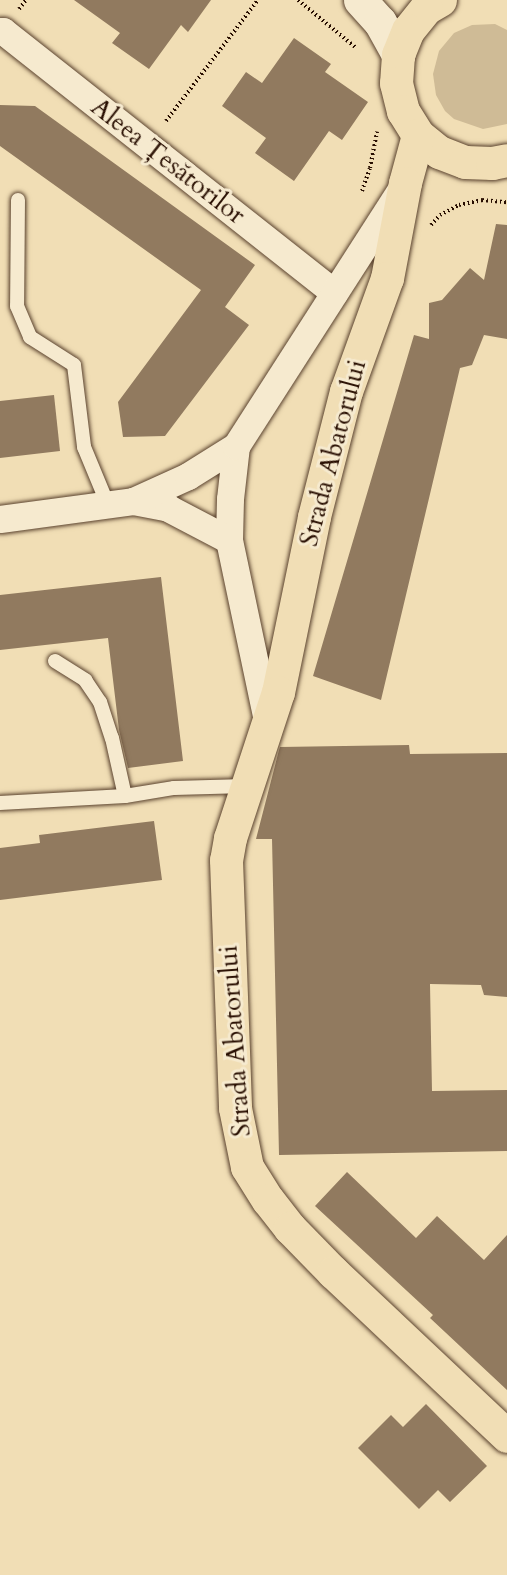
<!DOCTYPE html>
<html>
<head>
<meta charset="utf-8">
<style>
  body { margin:0 }
  #map { position:relative; width:507px; height:1575px; overflow:hidden; background:#f1deb5; font-family:Cardo,serif }
  div>[style] { position:absolute }
  [style*='--x'] { left:calc(var(--x)*1px); top:calc(var(--y)*1px); width:calc(var(--w)*1px); rotate:calc(var(--a)*1deg) }
  .green>* { inset:0; background:#cfbb96 }
  .building>* { inset:0; background:#917a5f }
  .path>* { height:4px; margin-top:-2px; transform-origin:0; background:repeating-linear-gradient(90deg,#280e01 0 1.5px,transparent 0 4.5px) }
  .roads { filter:drop-shadow(0 0 2px #5a422e) drop-shadow(0 0 2px #5a422e) }
  .lane>* { height:14px; margin:-7px; padding:0 7px; transform-origin:7px; border-radius:7px; background:#f6eacf }
  .street>* { height:27px; margin:-13.5px; padding:0 13.5px; transform-origin:13.5px; border-radius:13.5px; background:#f6eacf }
  .secondary>* { height:33px; margin:-16.5px; padding:0 16.5px; transform-origin:16.5px; border-radius:16.5px; background:#f6eacf }
  .primary>* { height:33px; margin:-16.5px; padding:0 16.5px; transform-origin:16.5px; border-radius:16.5px; background:#f1deb5 }
  span { translate:-50% -50%; white-space:nowrap; text-align:center; line-height:1.15; -webkit-text-stroke:6px #f6eacf; paint-order:stroke }
  .street-label { font-size:26px; color:#280e01 }
</style>
</head>
<body>
<div id="map">
  <div class="green">
    <i style="clip-path:polygon(495px 24px,507px 30px,507px 124px,483px 129px,454px 119px,445px 111px,436px 95px,433px 74px,439px 51px,454px 33px,472px 25px)"></i>
  </div>
  <div class="building">
    <i style="clip-path:polygon(74px 0,211px 0,188px 32px,181px 25px,149px 69px,112px 43px,120px 33px)"></i>
    <i style="clip-path:polygon(294px 38px,331px 64px,325px 72px,368px 102px,342px 140px,329px 131px,294px 181px,255px 153px,266px 138px,222px 106px,246px 72px,262px 83px)"></i>
    <i style="clip-path:polygon(0 105px,35px 106px,255px 265px,225px 307px,249px 325px,165px 436px,123px 437px,118px 402px,201px 290px,0 146px)"></i>
    <i style="clip-path:polygon(496px 224px,507px 225px,507px 339px,484px 335px,472px 365px,460px 368px,381px 700px,313px 676px,414px 335px,429px 339px,429px 303px,442px 300px,470px 268px,484px 280px)"></i>
    <i style="clip-path:polygon(54px 395px,60px 451px,0 458px,0 401px)"></i>
    <i style="clip-path:polygon(161px 577px,183px 761px,128px 768px,119px 730px,108px 638px,0 650px,0 595px)"></i>
    <i style="clip-path:polygon(409px 745px,410px 754px,507px 753px,507px 997px,484px 995px,481px 985px,430px 984px,432px 1091px,507px 1090px,507px 1151px,279px 1155px,272px 839px,256px 839px,279px 750px,280px 747px)"></i>
    <i style="clip-path:polygon(154px 821px,162px 880px,0 900px,0 848px,40px 843px,39px 835px)"></i>
    <i style="clip-path:polygon(347px 1172px,416px 1238px,437px 1216px,484px 1260px,507px 1235px,507px 1390px,430px 1318px,433px 1315px,315px 1206px)"></i>
    <i style="clip-path:polygon(426px 1404px,487px 1466px,450px 1502px,438px 1490px,419px 1509px,358px 1448px,391px 1415px,403px 1427px)"></i>
  </div>
  <div class="path">
    <i style="--x:298;--y:0;--w:74;--a:39.5"></i>
    <i style="--x:19;--y:9;--w:11;--a:-52"></i>
    <i style="--x:166;--y:121;--w:152;--a:-52.8"></i>
    <i style="--x:362;--y:191;--w:24;--a:-71"></i>
    <i style="--x:370;--y:168;--w:37;--a:-79"></i>
    <i style="--x:431;--y:225;--w:13;--a:-48"></i>
    <i style="--x:440;--y:215;--w:21;--a:-28"></i>
    <i style="--x:459;--y:205;--w:24;--a:-12"></i>
    <i style="--x:482;--y:200;--w:25;--a:5"></i>
  </div>
  <div class="roads">
    <div class="lane">
      <i style="--x:18;--y:200;--w:106;--a:90.5"></i>
      <i style="--x:17;--y:306;--w:34;--a:67"></i>
      <i style="--x:30;--y:337;--w:52;--a:32.5"></i>
      <i style="--x:74;--y:365;--w:83;--a:83"></i>
      <i style="--x:84;--y:447;--w:63;--a:67.5"></i>
      <i style="--x:55;--y:661;--w:36;--a:32"></i>
      <i style="--x:85;--y:680;--w:27;--a:56"></i>
      <i style="--x:100;--y:702;--w:38;--a:72"></i>
      <i style="--x:112;--y:738;--w:59;--a:77.4"></i>
      <i style="--x:0;--y:803;--w:125;--a:-3.2"></i>
      <i style="--x:125;--y:796;--w:50;--a:-9.3"></i>
      <i style="--x:174;--y:788;--w:72;--a:-1.6"></i>
    </div>
    <div class="street">
      <i style="--x:0;--y:31;--w:3;--a:0"></i>
      <i style="--x:3;--y:31;--w:422;--a:38.3"></i>
      <i style="--x:236;--y:446;--w:53;--a:96.5"></i>
      <i style="--x:230;--y:499;--w:41;--a:91.4"></i>
      <i style="--x:229;--y:540;--w:189;--a:78.1"></i>
      <i style="--x:133;--y:501;--w:36;--a:11"></i>
      <i style="--x:168;--y:508;--w:69;--a:27.7"></i>
      <i style="--x:0;--y:519;--w:134;--a:-7.7"></i>
      <i style="--x:133;--y:501;--w:60;--a:-24.4"></i>
      <i style="--x:188;--y:476;--w:57;--a:-32"></i>
      <i style="--x:236;--y:446;--w:305;--a:-57.3"></i>
    </div>
    <div class="secondary">
      <i style="--x:360;--y:0;--w:30;--a:48"></i>
      <i style="--x:380;--y:22;--w:38;--a:61"></i>
    </div>
    <div class="primary">
      <i style="--x:440;--y:0;--w:16;--a:150"></i>
      <i style="--x:426;--y:8;--w:28;--a:129"></i>
      <i style="--x:408;--y:30;--w:27;--a:112"></i>
      <i style="--x:398;--y:55;--w:28;--a:94"></i>
      <i style="--x:396;--y:83;--w:29;--a:76"></i>
      <i style="--x:403;--y:111;--w:28;--a:58"></i>
      <i style="--x:418;--y:135;--w:27;--a:39"></i>
      <i style="--x:439;--y:152;--w:28;--a:21"></i>
      <i style="--x:465;--y:162;--w:27;--a:2"></i>
      <i style="--x:492;--y:163;--w:15;--a:-11"></i>
      <i style="--x:418;--y:135;--w:50;--a:105.2"></i>
      <i style="--x:405;--y:183;--w:97;--a:100.7"></i>
      <i style="--x:387;--y:278;--w:120;--a:109.9"></i>
      <i style="--x:346;--y:391;--w:130;--a:104.3"></i>
      <i style="--x:314;--y:517;--w:179;--a:101.6"></i>
      <i style="--x:278;--y:692;--w:154;--a:108.2"></i>
      <i style="--x:230;--y:838;--w:22;--a:100"></i>
      <i style="--x:226;--y:860;--w:248;--a:87.9"></i>
      <i style="--x:235;--y:1108;--w:60;--a:78.5"></i>
      <i style="--x:247;--y:1167;--w:39;--a:58"></i>
      <i style="--x:268;--y:1200;--w:36;--a:52"></i>
      <i style="--x:290;--y:1228;--w:62;--a:45.7"></i>
      <i style="--x:333;--y:1272;--w:239;--a:43.3"></i>
    </div>
  </div>
  <div class="street-label">
    <span style="left:168px;top:161px;rotate:38deg">Aleea Țesătorilor</span>
    <span style="left:333px;top:453px;rotate:-75deg">Strada Abatorului</span>
    <span style="left:235px;top:1041px;rotate:-94deg">Strada Abatorului</span>
  </div>
</div>
</body>
</html>
